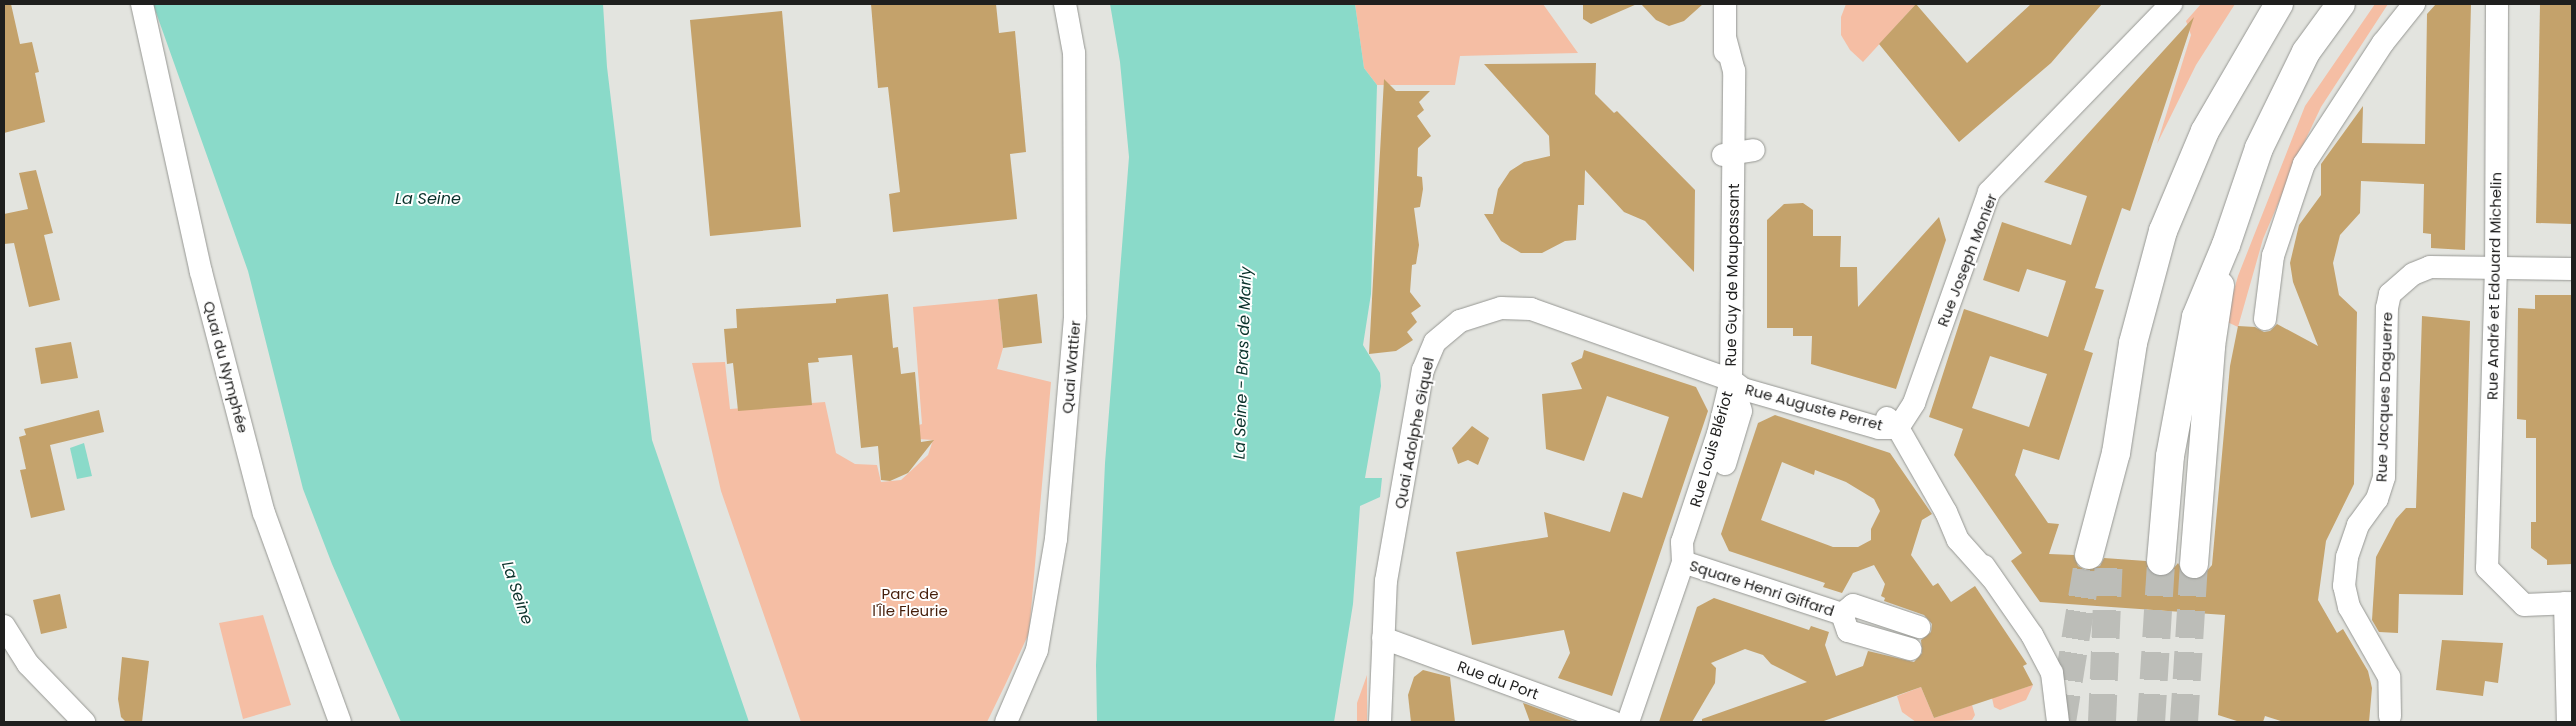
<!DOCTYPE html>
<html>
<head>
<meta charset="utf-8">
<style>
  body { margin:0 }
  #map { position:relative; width:2576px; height:726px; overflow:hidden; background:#e3e4df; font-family:Poppins,sans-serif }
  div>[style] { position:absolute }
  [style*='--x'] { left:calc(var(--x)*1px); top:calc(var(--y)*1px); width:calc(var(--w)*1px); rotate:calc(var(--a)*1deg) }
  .green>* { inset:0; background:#f5bea4 }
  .water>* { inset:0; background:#8adac9 }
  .building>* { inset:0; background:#c4a26b }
  .motorway-tunnel>* { height:28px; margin-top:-14px; transform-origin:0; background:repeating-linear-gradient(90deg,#bcbdb8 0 28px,transparent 0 42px) }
  .roads { filter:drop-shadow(0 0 1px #969793) drop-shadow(0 0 1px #969793) }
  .minor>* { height:22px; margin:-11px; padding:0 11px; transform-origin:11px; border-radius:11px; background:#fff }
  .motorway>* { height:28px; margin:-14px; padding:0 14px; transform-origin:14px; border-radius:14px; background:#fff }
  span { translate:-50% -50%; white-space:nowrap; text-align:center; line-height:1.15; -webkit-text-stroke:4px #fff; paint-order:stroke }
  .street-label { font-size:15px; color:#1f1f1e }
  .park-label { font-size:15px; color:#461f0b }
  .water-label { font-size:16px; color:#09312a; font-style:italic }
  .frame { position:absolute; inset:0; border:5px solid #1f1f1e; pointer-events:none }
</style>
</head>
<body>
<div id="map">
  <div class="green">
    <i style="clip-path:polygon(1355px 4px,1543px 4px,1578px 53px,1460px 56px,1455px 85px,1377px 85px,1364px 68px)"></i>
    <i style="clip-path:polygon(1846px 4px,1916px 4px,1863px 62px,1850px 50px,1841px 35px,1841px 17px)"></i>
    <i style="clip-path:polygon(2201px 4px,2235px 4px,2196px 65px,2157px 144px,2191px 35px,2186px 21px)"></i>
    <i style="clip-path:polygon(2375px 4px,2388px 4px,2321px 107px,2303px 145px,2263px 239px,2238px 327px,2225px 321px,2238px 276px,2305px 106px)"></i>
    <i style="clip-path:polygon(998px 299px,1003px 348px,997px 369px,1051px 382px,1029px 633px,1006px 683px,987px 722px,801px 722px,721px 491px,692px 363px,725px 362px,730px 409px,825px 402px,836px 453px,855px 464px,877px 465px,881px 482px,901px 480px,928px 455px,933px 440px,918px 439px,916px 426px,922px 424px,913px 307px)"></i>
    <i style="clip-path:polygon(263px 615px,291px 705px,243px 719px,219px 623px)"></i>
    <i style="clip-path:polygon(1367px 675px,1367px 722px,1357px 722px,1357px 703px)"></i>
    <i style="clip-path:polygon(2033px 685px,2026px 700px,2000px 710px,1994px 707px,1992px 698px)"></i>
    <i style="clip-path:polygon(1921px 687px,1934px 718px,1972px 705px,1975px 715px,1972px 720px,1916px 722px,1902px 712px,1897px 696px)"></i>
  </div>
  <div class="water">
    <i style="clip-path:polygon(153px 4px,603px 4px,607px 67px,652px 440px,749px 722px,401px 722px,332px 564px,303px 489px,248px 271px)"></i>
    <i style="clip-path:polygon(1110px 4px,1355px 4px,1364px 68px,1377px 85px,1371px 294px,1363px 345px,1380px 373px,1381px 386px,1365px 478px,1382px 478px,1380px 497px,1360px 506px,1353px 604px,1334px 722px,1097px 722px,1096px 665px,1105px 463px,1129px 157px,1120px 62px)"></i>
    <i style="clip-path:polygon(84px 443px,92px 476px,77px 479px,70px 448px)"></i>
  </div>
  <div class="building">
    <i style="clip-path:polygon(4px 4px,11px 4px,20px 44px,32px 42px,39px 72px,35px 73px,45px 122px,4px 133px)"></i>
    <i style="clip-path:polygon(871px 4px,996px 4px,999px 33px,1015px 31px,1026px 152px,1010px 154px,1017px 219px,893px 232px,889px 194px,900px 192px,888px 87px,878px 88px)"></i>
    <i style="clip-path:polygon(1583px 4px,1637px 4px,1591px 24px,1583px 19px)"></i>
    <i style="clip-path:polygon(1641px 4px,1703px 4px,1684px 21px,1669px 26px,1656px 20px)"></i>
    <i style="clip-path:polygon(1916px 4px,1967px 63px,2031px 4px,2102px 4px,2051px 63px,1959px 142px,1879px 44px)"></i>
    <i style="clip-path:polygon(evenodd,2436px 4px,2471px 4px,2465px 250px,2431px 248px,2431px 234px,2423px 233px,2424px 184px,2361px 181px,2360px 213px,2340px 235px,2333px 263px,2339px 295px,2357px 312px,2354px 484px,2326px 541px,2318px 600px,2337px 633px,2343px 629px,2368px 671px,2372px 688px,2369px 722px,2284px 722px,2265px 716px,2263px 722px,2240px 722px,2218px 715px,2225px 615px,2040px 602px,2011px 561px,2022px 553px,1954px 455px,1963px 429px,1929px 417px,1964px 309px,2048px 337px,2066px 281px,2027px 269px,2019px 292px,1983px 280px,2002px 222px,2071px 245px,2087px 196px,2044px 182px,2194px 17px,2130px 211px,2122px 208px,2095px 288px,2104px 290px,2084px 350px,2093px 353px,2059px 460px,2023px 449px,2015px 475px,2048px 523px,2059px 524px,2049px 554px,2074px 555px,2078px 566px,2085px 570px,2100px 566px,2104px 558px,2146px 561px,2152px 573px,2160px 577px,2168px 575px,2178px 563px,2186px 577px,2201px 578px,2212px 565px,2230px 366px,2238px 326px,2255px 327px,2264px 332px,2270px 331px,2277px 324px,2318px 346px,2293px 282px,2290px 263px,2299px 225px,2321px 195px,2321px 164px,2363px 106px,2362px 143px,2425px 144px,2427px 14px,2436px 4px,1990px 356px,2047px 374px,2029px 427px,1972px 408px,1990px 356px)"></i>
    <i style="clip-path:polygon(2540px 4px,2572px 4px,2572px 224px,2536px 223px)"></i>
    <i style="clip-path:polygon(782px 11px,801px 227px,710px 236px,690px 20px)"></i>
    <i style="clip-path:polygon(1596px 63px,1595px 94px,1614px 113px,1617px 111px,1695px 190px,1694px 272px,1645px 221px,1624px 212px,1585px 170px,1584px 205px,1578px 205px,1576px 240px,1565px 241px,1542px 253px,1521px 253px,1501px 241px,1484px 214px,1493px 214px,1498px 189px,1510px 171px,1524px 162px,1550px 156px,1549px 136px,1484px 64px)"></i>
    <i style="clip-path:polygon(1384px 79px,1396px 91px,1430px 91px,1419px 102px,1424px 110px,1417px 116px,1431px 136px,1418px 148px,1417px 176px,1422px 177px,1423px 189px,1420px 207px,1414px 208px,1419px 245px,1416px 264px,1412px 265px,1410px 292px,1421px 306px,1411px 313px,1417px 322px,1407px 332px,1413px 340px,1396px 351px,1369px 354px)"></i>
    <i style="clip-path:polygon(36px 170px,53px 233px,44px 235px,60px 300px,29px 307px,14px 243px,4px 244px,4px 214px,28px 209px,19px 173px)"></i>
    <i style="clip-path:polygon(1803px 203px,1813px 210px,1813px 236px,1841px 236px,1840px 267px,1857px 267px,1858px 307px,1939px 217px,1946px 240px,1896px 389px,1811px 364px,1812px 336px,1793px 336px,1793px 328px,1767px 328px,1767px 220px,1784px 204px)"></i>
    <i style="clip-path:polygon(888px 294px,893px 348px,898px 347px,901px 374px,915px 372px,921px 442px,934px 440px,908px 473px,890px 481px,881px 480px,878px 446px,861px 448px,852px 355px,818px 358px,819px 362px,808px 363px,812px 405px,738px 411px,733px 363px,727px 364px,724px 329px,737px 328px,736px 309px,836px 303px,836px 299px)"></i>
    <i style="clip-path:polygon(1037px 294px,1042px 343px,1003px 348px,998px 299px)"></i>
    <i style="clip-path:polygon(2535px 295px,2572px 295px,2572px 564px,2547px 565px,2547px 560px,2531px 548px,2531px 522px,2536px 522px,2536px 438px,2526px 438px,2526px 420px,2517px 419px,2518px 308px,2535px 309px)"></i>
    <i style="clip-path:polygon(2422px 316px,2470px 321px,2463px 595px,2399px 594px,2398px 633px,2379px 632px,2372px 620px,2376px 557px,2396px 519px,2406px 508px,2416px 508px)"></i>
    <i style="clip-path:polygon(71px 342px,78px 378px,41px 384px,35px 348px)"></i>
    <i style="clip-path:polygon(1584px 350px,1696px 387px,1708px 411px,1612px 696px,1558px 678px,1570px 653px,1564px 630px,1472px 645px,1456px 552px,1548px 537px,1544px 512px,1610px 532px,1623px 492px,1642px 498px,1669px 417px,1607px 396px,1584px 461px,1546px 449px,1542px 394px,1582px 389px,1571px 363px,1582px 358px)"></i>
    <i style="clip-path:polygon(99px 410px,104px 432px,50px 445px,65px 510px,31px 518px,20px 470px,26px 469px,19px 437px,26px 435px,24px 429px)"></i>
    <i style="clip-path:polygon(evenodd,1775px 415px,1890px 453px,1932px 514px,1922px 520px,1911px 555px,1933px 586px,1938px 583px,1951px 602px,1975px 586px,2027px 664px,2023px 666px,2033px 685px,1934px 718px,1921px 687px,1821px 722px,1702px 722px,1702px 719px,1807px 682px,1771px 664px,1763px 655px,1745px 649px,1711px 663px,1716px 668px,1715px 683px,1692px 722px,1659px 722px,1697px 607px,1714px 598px,1809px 630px,1811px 626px,1829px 632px,1825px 645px,1836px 676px,1863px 666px,1868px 651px,1914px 662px,1922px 653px,1921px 640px,1931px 632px,1932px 624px,1924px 615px,1884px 601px,1885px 598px,1881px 596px,1885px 584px,1874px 565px,1853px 573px,1842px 593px,1823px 587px,1825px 583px,1729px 551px,1721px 534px,1758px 423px,1775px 415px,1782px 462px,1814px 475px,1815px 470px,1846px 482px,1874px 499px,1880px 511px,1871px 529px,1871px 540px,1858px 547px,1833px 547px,1761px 520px,1782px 462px)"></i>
    <i style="clip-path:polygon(1472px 426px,1489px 438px,1478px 465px,1468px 460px,1458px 464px,1452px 448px)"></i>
    <i style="clip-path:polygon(60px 594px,67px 628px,41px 634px,33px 600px)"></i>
    <i style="clip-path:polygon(2442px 640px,2503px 643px,2498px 683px,2485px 681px,2483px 696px,2436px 690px)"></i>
    <i style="clip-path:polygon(122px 657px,149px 661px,142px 722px,126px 722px,121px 717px,118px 699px)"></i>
    <i style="clip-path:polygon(1423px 670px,1450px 677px,1455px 722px,1411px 722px,1408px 695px,1414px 677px)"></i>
    <i style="clip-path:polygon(1523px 703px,1575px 722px,1530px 722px)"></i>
  </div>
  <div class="motorway-tunnel">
    <i style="--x:2062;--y:722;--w:169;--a:-80.8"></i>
    <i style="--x:2102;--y:722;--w:166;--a:-87.6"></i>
    <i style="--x:2151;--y:722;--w:161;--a:-86.4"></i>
    <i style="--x:2184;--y:722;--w:158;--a:-86.4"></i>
  </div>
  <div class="roads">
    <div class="minor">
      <i style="--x:142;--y:4;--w:274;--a:77.6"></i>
      <i style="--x:201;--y:272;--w:249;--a:75.4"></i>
      <i style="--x:264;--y:513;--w:222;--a:70"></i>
      <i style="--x:2497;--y:4;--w:263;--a:90.2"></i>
      <i style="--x:2496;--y:267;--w:301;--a:91.7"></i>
      <i style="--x:2487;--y:568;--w:52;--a:45"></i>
      <i style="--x:2524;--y:605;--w:48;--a:-2.4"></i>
      <i style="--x:1725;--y:52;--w:48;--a:-90"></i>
      <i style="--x:1723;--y:155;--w:31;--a:-9"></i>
      <i style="--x:2265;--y:319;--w:64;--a:-82.8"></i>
      <i style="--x:2273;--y:256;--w:97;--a:-71.4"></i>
      <i style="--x:2304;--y:164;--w:145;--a:-56.9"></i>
      <i style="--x:2383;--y:43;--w:50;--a:-51.5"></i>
      <i style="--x:1887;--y:418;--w:15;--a:42"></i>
      <i style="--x:1898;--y:428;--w:97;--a:60.3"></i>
      <i style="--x:1946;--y:512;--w:30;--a:67"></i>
      <i style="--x:1958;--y:540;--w:51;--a:48.2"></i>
      <i style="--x:1898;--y:428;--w:30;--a:-57"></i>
      <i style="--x:1914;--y:403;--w:224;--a:-70.4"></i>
      <i style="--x:1989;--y:192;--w:262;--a:-45.9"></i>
      <i style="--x:1725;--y:464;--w:55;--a:-73.2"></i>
      <i style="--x:1741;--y:411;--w:33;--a:-108"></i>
      <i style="--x:1683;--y:562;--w:167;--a:18.1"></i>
      <i style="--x:1842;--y:614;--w:18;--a:71"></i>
      <i style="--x:1848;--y:631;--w:65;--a:16.2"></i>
      <i style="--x:1984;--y:566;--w:84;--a:55.2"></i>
      <i style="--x:2032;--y:635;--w:43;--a:62.2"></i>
      <i style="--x:2052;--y:673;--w:49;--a:83"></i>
      <i style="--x:2565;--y:603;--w:119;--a:88.6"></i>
      <i style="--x:1842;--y:614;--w:14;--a:-39"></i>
      <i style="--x:1853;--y:605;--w:70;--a:18.4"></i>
      <i style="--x:4;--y:626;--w:45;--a:57.7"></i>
      <i style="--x:28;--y:664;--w:81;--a:46"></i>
      <i style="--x:1383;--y:638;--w:245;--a:20.1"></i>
      <i style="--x:2390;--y:716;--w:39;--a:-91"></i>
      <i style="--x:2389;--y:677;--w:81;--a:-119.7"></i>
      <i style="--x:2349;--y:607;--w:22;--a:-103"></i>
      <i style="--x:2344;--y:586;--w:29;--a:-84"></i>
      <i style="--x:2347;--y:557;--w:34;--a:-71"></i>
      <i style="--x:2358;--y:525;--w:32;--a:-54"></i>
      <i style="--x:2377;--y:499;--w:23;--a:-72"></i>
      <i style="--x:2384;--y:477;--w:169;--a:-89"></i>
      <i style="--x:2387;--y:308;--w:14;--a:-78"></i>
      <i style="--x:2390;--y:294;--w:30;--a:-41"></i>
      <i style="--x:2413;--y:274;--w:18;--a:-22"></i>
      <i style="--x:2430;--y:267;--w:142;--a:0.8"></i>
      <i style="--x:1006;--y:722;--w:78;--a:-66.7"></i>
      <i style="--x:1037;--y:650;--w:113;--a:-80.3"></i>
      <i style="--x:1056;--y:539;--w:224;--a:-85.1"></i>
      <i style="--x:1075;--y:316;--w:263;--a:-90.2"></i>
      <i style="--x:1074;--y:53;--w:50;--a:-100.4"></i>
      <i style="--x:1380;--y:722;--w:141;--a:-87.6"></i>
      <i style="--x:1386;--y:581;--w:214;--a:-80.1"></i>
      <i style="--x:1423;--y:370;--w:30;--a:-67"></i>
      <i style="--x:1435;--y:342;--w:33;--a:-40"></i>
      <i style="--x:1460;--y:321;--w:43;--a:-17.6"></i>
      <i style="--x:1501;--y:308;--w:30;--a:2"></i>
      <i style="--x:1531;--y:309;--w:212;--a:19.5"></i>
      <i style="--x:1731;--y:380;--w:15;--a:37"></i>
      <i style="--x:1743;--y:389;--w:141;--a:16"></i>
      <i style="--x:1879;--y:428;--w:19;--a:0"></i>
      <i style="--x:1628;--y:722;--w:169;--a:-71"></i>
      <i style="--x:1683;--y:562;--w:20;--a:-93"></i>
      <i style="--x:1682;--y:542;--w:114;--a:-71.6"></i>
      <i style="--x:1718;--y:434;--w:56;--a:-76.5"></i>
      <i style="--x:1731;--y:380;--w:309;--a:-89.4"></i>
      <i style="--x:1734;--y:71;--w:34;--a:-105"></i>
    </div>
    <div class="motorway">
      <i style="--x:2089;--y:555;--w:106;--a:-75.2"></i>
      <i style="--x:2116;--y:453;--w:111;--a:-81.2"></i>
      <i style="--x:2133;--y:343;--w:116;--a:-75"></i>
      <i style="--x:2163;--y:231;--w:108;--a:-67.2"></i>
      <i style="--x:2205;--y:131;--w:147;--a:-59.8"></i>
      <i style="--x:2161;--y:561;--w:105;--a:-85.1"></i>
      <i style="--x:2170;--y:456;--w:141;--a:-79.4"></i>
      <i style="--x:2196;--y:317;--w:78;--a:-67.4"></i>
      <i style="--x:2226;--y:245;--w:102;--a:-71.2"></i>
      <i style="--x:2259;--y:148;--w:107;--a:-63.9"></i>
      <i style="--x:2306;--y:52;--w:59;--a:-53.9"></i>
      <i style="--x:2194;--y:564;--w:219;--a:-85.5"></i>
      <i style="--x:2211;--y:346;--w:61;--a:-81.5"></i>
    </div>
  </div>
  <div class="street-label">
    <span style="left:1967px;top:260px;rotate:-69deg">Rue Joseph Monier</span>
    <span style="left:1732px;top:275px;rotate:-89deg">Rue Guy de Maupassant</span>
    <span style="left:2494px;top:286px;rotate:-89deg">Rue André et Edouard Michelin</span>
    <span style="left:226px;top:367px;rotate:75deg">Quai du Nymphée</span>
    <span style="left:1071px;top:367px;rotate:-85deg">Quai Wattier</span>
    <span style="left:2384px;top:397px;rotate:-88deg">Rue Jacques Daguerre</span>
    <span style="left:1814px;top:407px;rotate:15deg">Rue Auguste Perret</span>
    <span style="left:1414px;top:433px;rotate:-79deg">Quai Adolphe Giquel</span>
    <span style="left:1711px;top:449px;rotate:-74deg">Rue Louis Blériot</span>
    <span style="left:1762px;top:588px;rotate:18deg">Square Henri Giffard</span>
    <span style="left:1498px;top:680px;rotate:20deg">Rue du Port</span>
  </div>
  <div class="park-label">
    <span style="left:910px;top:602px">Parc de<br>l'Île Fleurie</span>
  </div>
  <div class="water-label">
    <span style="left:428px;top:199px">La Seine</span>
    <span style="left:1243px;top:363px;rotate:-88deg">La Seine - Bras de Marly</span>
    <span style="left:517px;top:593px;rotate:71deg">La Seine</span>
  </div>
  <div class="frame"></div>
</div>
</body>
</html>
